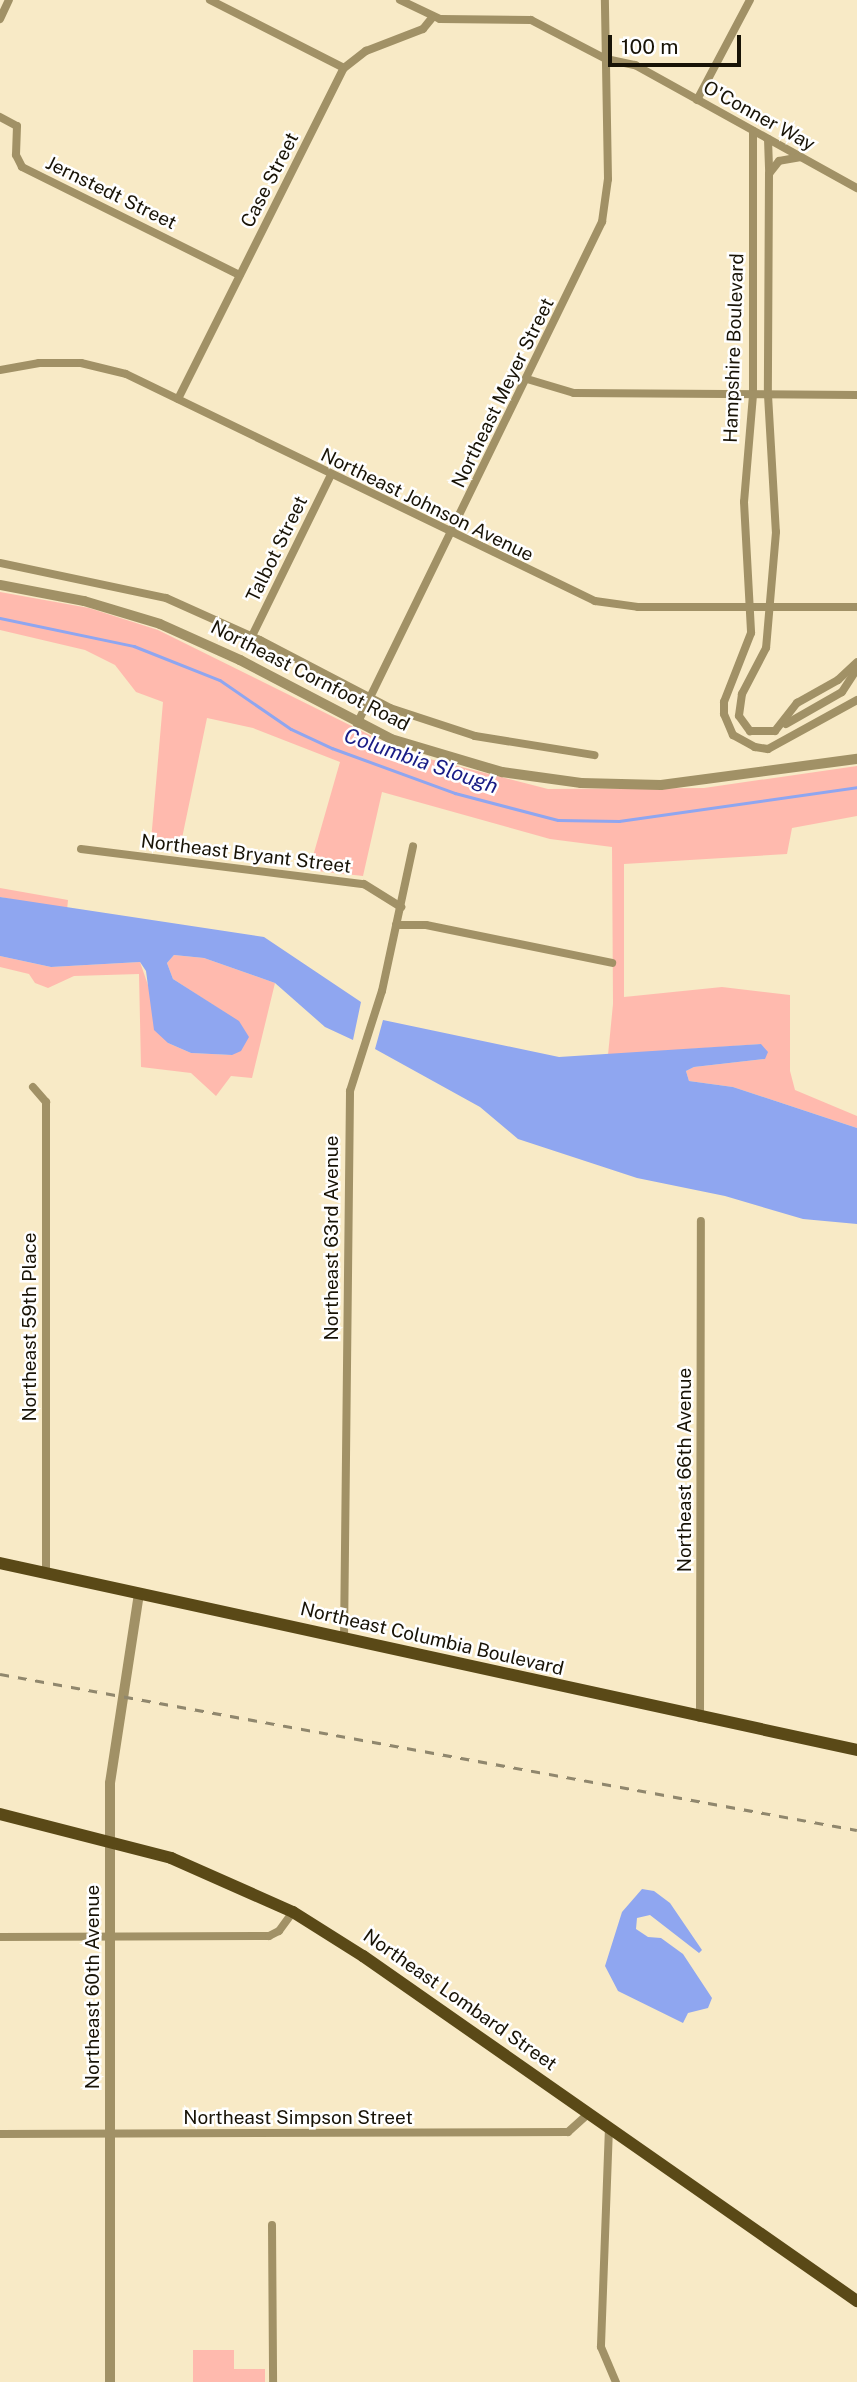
<!DOCTYPE html>
<html>
<head>
<meta charset="utf-8">
<style>
  body { margin:0 }
  #map { position:relative; width:857px; height:2382px; overflow:hidden; background:#f8eac6; font-family:"Public Sans",sans-serif }
  div>[style] { position:absolute }
  [style*='--x'] { left:calc(var(--x)*1px); top:calc(var(--y)*1px); width:calc(var(--w)*1px); rotate:calc(var(--a)*1deg) }
  .green>* { inset:0; background:#ffbaae }
  .water>* { inset:0; background:#8fa6f0 }
  .stream>* { height:2.5px; margin:-1.25px; padding:0 1.25px; transform-origin:1.25px; border-radius:1.25px; background:#8fa6f0 }
  .minor>* { height:8px; margin:-4px; padding:0 4px; transform-origin:4px; border-radius:4px; background:#a19166 }
  .tertiary>* { height:10px; margin:-5px; padding:0 5px; transform-origin:5px; border-radius:5px; background:#a19166 }
  .primary>* { height:12px; margin:-6px; padding:0 6px; transform-origin:6px; border-radius:6px; background:#5a4917 }
  .rail>* { height:2.5px; margin-top:-1.25px; transform-origin:0; background:repeating-linear-gradient(90deg,#90876d 0 9px,transparent 0 18px) }
  span { translate:-50% -50%; white-space:nowrap; text-align:center; line-height:1.15; -webkit-text-stroke:5px #fff; paint-order:stroke }
  .street-label { font-size:19px; color:#181306 }
  .water-label { font-size:21px; color:#181c85; font-style:italic }
  .scale { position:absolute; left:608px; top:35px; width:133px; height:32px; box-sizing:border-box; border:4px solid #181306; border-top:0; padding-left:9px; font-size:21px; line-height:24px; white-space:nowrap; color:#181306; -webkit-text-stroke:5px #fff; paint-order:stroke }
</style>
</head>
<body>
<div id="map">
  <div class="green">
    <i style="clip-path:polygon(0 592px,89px 608px,158px 630px,406px 753px,548px 789px,704px 788px,857px 766px,857px 816px,792px 828px,787px 854px,624px 864px,624px 997px,722px 987px,790px 995px,790px 1071px,795px 1090px,857px 1116px,857px 1128px,733px 1087px,689px 1081px,686px 1071px,694px 1067px,764px 1059px,761px 1044px,608px 1055px,613px 1004px,612px 847px,550px 839px,382px 792px,363px 876px,309px 870px,340px 762px,253px 728px,207px 718px,181px 843px,151px 841px,163px 702px,136px 692px,115px 665px,85px 650px,0 630px)"></i>
    <i style="clip-path:polygon(0 888px,68px 900px,67px 910px,0 897px)"></i>
    <i style="clip-path:polygon(174px 955px,204px 958px,275px 983px,252px 1078px,231px 1076px,216px 1096px,191px 1073px,141px 1067px,139px 974px,74px 976px,48px 988px,35px 983px,29px 974px,0 967px,0 956px,51px 967px,140px 962px,168px 1043px,191px 1053px,232px 1055px,224px 1012px,173px 979px,167px 963px)"></i>
    <i style="clip-path:polygon(193px 2350px,234px 2350px,234px 2369px,265px 2369px,265px 2382px,193px 2382px)"></i>
  </div>
  <div class="water">
    <i style="clip-path:polygon(0 897px,264px 937px,361px 1002px,353px 1040px,325px 1027px,275px 983px,204px 958px,174px 955px,167px 963px,173px 979px,239px 1021px,249px 1037px,241px 1051px,232px 1055px,191px 1053px,168px 1043px,154px 1030px,146px 971px,140px 962px,51px 967px,0 956px)"></i>
    <i style="clip-path:polygon(383px 1020px,559px 1057px,761px 1044px,768px 1052px,765px 1059px,694px 1067px,686px 1071px,689px 1081px,733px 1087px,857px 1128px,857px 1224px,803px 1219px,725px 1196px,637px 1178px,518px 1139px,480px 1107px,375px 1049px)"></i>
    <i style="clip-path:polygon(642px 1889px,654px 1891px,670px 1903px,702px 1950px,699px 1953px,650px 1915px,637px 1918px,636px 1929px,648px 1937px,661px 1938px,683px 1954px,712px 1998px,708px 2008px,688px 2013px,683px 2023px,618px 1991px,605px 1966px,622px 1912px)"></i>
  </div>
  <div class="stream">
    <i style="--x:0;--y:618;--w:137;--a:11.8"></i>
    <i style="--x:134;--y:646;--w:92;--a:21.6"></i>
    <i style="--x:220;--y:680;--w:86;--a:34.6"></i>
    <i style="--x:291;--y:729;--w:45;--a:24.9"></i>
    <i style="--x:332;--y:748;--w:131;--a:20.1"></i>
    <i style="--x:455;--y:793;--w:106;--a:14.7"></i>
    <i style="--x:558;--y:820;--w:61;--a:0.9"></i>
    <i style="--x:619;--y:821;--w:240;--a:-8.1"></i>
  </div>
  <div class="minor">
    <i style="--x:210;--y:0;--w:150;--a:26.9"></i>
    <i style="--x:400;--y:0;--w:44;--a:25.4"></i>
    <i style="--x:440;--y:19;--w:91;--a:0.6"></i>
    <i style="--x:531;--y:20;--w:85;--a:27.5"></i>
    <i style="--x:606;--y:59;--w:30;--a:12"></i>
    <i style="--x:635;--y:65;--w:254;--a:29"></i>
    <i style="--x:0;--y:19;--w:21;--a:-65"></i>
    <i style="--x:697;--y:100;--w:113;--a:-62.1"></i>
    <i style="--x:0;--y:117;--w:19;--a:28"></i>
    <i style="--x:17;--y:126;--w:29;--a:92"></i>
    <i style="--x:16;--y:155;--w:13;--a:63"></i>
    <i style="--x:22;--y:167;--w:243;--a:26.4"></i>
    <i style="--x:753;--y:131;--w:264;--a:90"></i>
    <i style="--x:753;--y:395;--w:107;--a:94.8"></i>
    <i style="--x:744;--y:502;--w:131;--a:86.9"></i>
    <i style="--x:751;--y:633;--w:74;--a:111.4"></i>
    <i style="--x:724;--y:702;--w:12;--a:90"></i>
    <i style="--x:724;--y:714;--w:23;--a:67"></i>
    <i style="--x:733;--y:735;--w:25;--a:29"></i>
    <i style="--x:755;--y:747;--w:13;--a:9"></i>
    <i style="--x:768;--y:749;--w:102;--a:-28.8"></i>
    <i style="--x:768;--y:139;--w:35;--a:88"></i>
    <i style="--x:801;--y:157;--w:22;--a:170"></i>
    <i style="--x:779;--y:161;--w:16;--a:128"></i>
    <i style="--x:769;--y:174;--w:221;--a:90.3"></i>
    <i style="--x:768;--y:395;--w:137;--a:86.7"></i>
    <i style="--x:776;--y:532;--w:116;--a:94.9"></i>
    <i style="--x:766;--y:648;--w:52;--a:117.6"></i>
    <i style="--x:742;--y:694;--w:22;--a:98"></i>
    <i style="--x:739;--y:716;--w:19;--a:54"></i>
    <i style="--x:750;--y:731;--w:25;--a:0"></i>
    <i style="--x:775;--y:731;--w:36;--a:-52"></i>
    <i style="--x:797;--y:703;--w:47;--a:-29.3"></i>
    <i style="--x:838;--y:680;--w:26;--a:-43"></i>
    <i style="--x:0;--y:370;--w:40;--a:-10"></i>
    <i style="--x:39;--y:363;--w:42;--a:0"></i>
    <i style="--x:81;--y:363;--w:46;--a:13.7"></i>
    <i style="--x:126;--y:374;--w:521;--a:25.83"></i>
    <i style="--x:595;--y:601;--w:43;--a:7.9"></i>
    <i style="--x:638;--y:607;--w:219;--a:0"></i>
    <i style="--x:527;--y:379;--w:49;--a:16.6"></i>
    <i style="--x:574;--y:393;--w:283;--a:0.4"></i>
    <i style="--x:178;--y:399;--w:370;--a:-63.4"></i>
    <i style="--x:344;--y:68;--w:28;--a:-38"></i>
    <i style="--x:366;--y:51;--w:61;--a:-21.1"></i>
    <i style="--x:423;--y:29;--w:14;--a:-51"></i>
    <i style="--x:0;--y:563;--w:170;--a:11.9"></i>
    <i style="--x:166;--y:598;--w:103;--a:24.1"></i>
    <i style="--x:260;--y:640;--w:147;--a:27.6"></i>
    <i style="--x:390;--y:708;--w:89;--a:18.2"></i>
    <i style="--x:475;--y:736;--w:121;--a:9.1"></i>
    <i style="--x:252;--y:636;--w:179;--a:-63.9"></i>
    <i style="--x:357;--y:724;--w:559;--a:-63.99"></i>
    <i style="--x:602;--y:222;--w:43;--a:-82.1"></i>
    <i style="--x:608;--y:179;--w:179;--a:-91"></i>
    <i style="--x:786;--y:724;--w:64;--a:-29.7"></i>
    <i style="--x:842;--y:692;--w:27;--a:-57"></i>
    <i style="--x:81;--y:849;--w:285;--a:7.1"></i>
    <i style="--x:364;--y:884;--w:44;--a:31.9"></i>
    <i style="--x:396;--y:925;--w:30;--a:0"></i>
    <i style="--x:426;--y:925;--w:190;--a:11.5"></i>
    <i style="--x:33;--y:1087;--w:20;--a:49"></i>
    <i style="--x:46;--y:1102;--w:471;--a:90"></i>
    <i style="--x:344;--y:1639;--w:548;--a:-89.37"></i>
    <i style="--x:350;--y:1091;--w:105;--a:-72.3"></i>
    <i style="--x:382;--y:991;--w:148;--a:-77.9"></i>
    <i style="--x:700;--y:1718;--w:497;--a:-89.9"></i>
    <i style="--x:0;--y:1937;--w:269;--a:-0.2"></i>
    <i style="--x:269;--y:1936;--w:11;--a:-27"></i>
    <i style="--x:279;--y:1931;--w:24;--a:-54"></i>
    <i style="--x:609;--y:2127;--w:220;--a:92.1"></i>
    <i style="--x:601;--y:2347;--w:38;--a:67"></i>
    <i style="--x:0;--y:2134;--w:568;--a:-0.2"></i>
    <i style="--x:568;--y:2132;--w:28;--a:-42"></i>
    <i style="--x:272;--y:2225;--w:157;--a:89.6"></i>
  </div>
  <div class="tertiary">
    <i style="--x:0;--y:585;--w:86;--a:10.8"></i>
    <i style="--x:84;--y:601;--w:79;--a:16.8"></i>
    <i style="--x:160;--y:624;--w:88;--a:24.2"></i>
    <i style="--x:240;--y:660;--w:170;--a:27.6"></i>
    <i style="--x:391;--y:739;--w:116;--a:16.6"></i>
    <i style="--x:502;--y:772;--w:80;--a:7.9"></i>
    <i style="--x:581;--y:783;--w:80;--a:1.4"></i>
    <i style="--x:661;--y:785;--w:198;--a:-7.6"></i>
    <i style="--x:110;--y:2382;--w:599;--a:-90"></i>
    <i style="--x:110;--y:1783;--w:192;--a:-81.3"></i>
  </div>
  <div class="primary">
    <i style="--x:0;--y:1563;--w:877;--a:12.31"></i>
    <i style="--x:0;--y:1814;--w:177;--a:14.4"></i>
    <i style="--x:171;--y:1858;--w:133;--a:23.9"></i>
    <i style="--x:293;--y:1912;--w:83;--a:32.2"></i>
    <i style="--x:363;--y:1956;--w:603;--a:34.93"></i>
  </div>
  <div class="rail">
    <i style="--x:0;--y:1674;--w:871;--a:10.32"></i>
  </div>
  <div class="street-label">
    <span style="left:759px;top:116px;rotate:29deg">O'Conner Way</span>
    <span style="left:270px;top:180px;rotate:-63deg">Case Street</span>
    <span style="left:111px;top:193px;rotate:26deg">Jernstedt Street</span>
    <span style="left:734px;top:348px;rotate:-88deg">Hampshire Boulevard</span>
    <span style="left:503px;top:393px;rotate:-64deg">Northeast Meyer Street</span>
    <span style="left:427px;top:505px;rotate:26deg">Northeast Johnson Avenue</span>
    <span style="left:277px;top:549px;rotate:-64deg">Talbot Street</span>
    <span style="left:310px;top:676px;rotate:27deg">Northeast Cornfoot Road</span>
    <span style="left:246px;top:854px;rotate:7deg">Northeast Bryant Street</span>
    <span style="left:332px;top:1238px;rotate:-90deg">Northeast 63rd Avenue</span>
    <span style="left:30px;top:1327px;rotate:-90deg">Northeast 59th Place</span>
    <span style="left:685px;top:1470px;rotate:-90deg">Northeast 66th Avenue</span>
    <span style="left:432px;top:1639px;rotate:13deg">Northeast Columbia Boulevard</span>
    <span style="left:93px;top:1987px;rotate:-90deg">Northeast 60th Avenue</span>
    <span style="left:460px;top:2000px;rotate:35deg">Northeast Lombard Street</span>
    <span style="left:298px;top:2118px">Northeast Simpson Street</span>
  </div>
  <div class="water-label">
    <span style="left:421px;top:761px;rotate:19deg">Columbia Slough</span>
  </div>
  <div class="scale">100 m</div>
</div>
</body>
</html>
